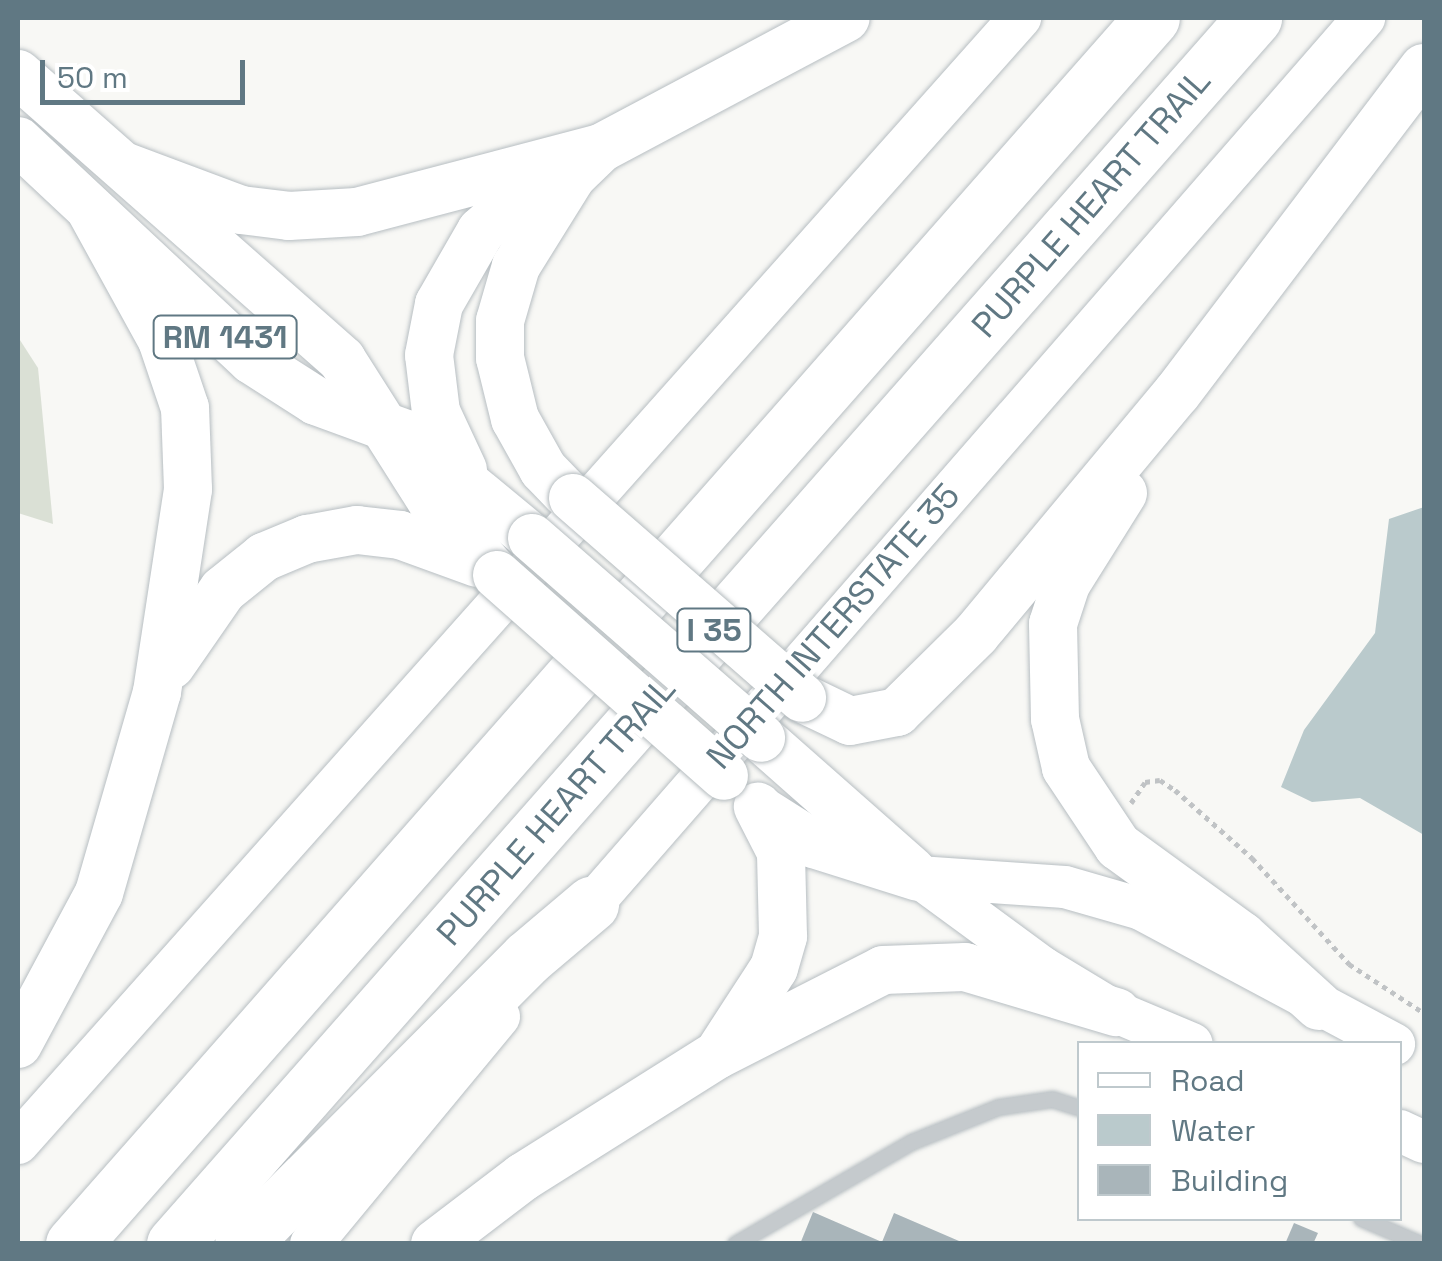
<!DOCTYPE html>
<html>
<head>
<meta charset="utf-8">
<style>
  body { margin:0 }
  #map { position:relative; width:1442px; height:1261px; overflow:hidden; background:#f8f8f5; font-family:"Space Grotesk",sans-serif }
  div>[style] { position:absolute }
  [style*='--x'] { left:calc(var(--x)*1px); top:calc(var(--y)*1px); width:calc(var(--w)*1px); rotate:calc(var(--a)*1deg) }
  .green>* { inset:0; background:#dae0d5 }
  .water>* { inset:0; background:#bacacc }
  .building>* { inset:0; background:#a9b5ba }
  .path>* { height:5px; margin-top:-2.5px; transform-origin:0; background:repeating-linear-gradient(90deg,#c0c3c5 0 5px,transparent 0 10px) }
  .roads { filter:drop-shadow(0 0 2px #b7bec2) drop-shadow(0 0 2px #b7bec2) }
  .lane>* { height:15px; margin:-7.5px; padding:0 7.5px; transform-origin:7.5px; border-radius:7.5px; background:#c5cacd }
  .secondary>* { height:42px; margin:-21px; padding:0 21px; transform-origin:21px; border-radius:21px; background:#fff }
  .primary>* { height:48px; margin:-24px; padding:0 24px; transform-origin:24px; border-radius:24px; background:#fff }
  .highway>* { height:55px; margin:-27.5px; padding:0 27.5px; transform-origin:27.5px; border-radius:27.5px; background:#fff }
  .bridges { filter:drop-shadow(0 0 2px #b5bcbf) drop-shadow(0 0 2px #b5bcbf) }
  .primary-bridge>* { height:48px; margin:-24px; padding:0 24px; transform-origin:24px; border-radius:24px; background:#fff }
  span { translate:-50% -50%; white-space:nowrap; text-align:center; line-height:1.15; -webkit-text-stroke:10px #fff; paint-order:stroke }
  .shield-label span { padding:2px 8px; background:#fff; border:2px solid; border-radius:8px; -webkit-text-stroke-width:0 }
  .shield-label { font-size:32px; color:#607883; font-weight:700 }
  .street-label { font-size:35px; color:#607883 }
  .frame { position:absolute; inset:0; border:20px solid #607883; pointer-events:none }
  .legend { position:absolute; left:1077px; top:1041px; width:325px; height:180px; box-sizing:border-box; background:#fff; border:2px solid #bfc9cd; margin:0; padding:12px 18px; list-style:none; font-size:30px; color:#607883 }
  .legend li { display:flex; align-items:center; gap:20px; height:50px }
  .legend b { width:50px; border:2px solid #bfc9cd }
  .scale { position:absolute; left:40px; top:60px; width:205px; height:45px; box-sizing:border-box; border:5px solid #607883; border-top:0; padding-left:12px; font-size:30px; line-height:35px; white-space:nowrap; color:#607883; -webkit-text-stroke:8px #fff; paint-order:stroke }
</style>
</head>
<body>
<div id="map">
  <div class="green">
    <i style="clip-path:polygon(18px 337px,38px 368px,53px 524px,18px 513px)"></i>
  </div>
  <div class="water">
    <i style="clip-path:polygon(1424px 507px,1424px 835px,1360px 798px,1312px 802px,1281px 787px,1304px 730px,1375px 633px,1389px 519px)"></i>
  </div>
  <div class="building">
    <i style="clip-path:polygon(813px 1212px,882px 1242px,894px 1213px,966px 1244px,800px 1244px)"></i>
    <i style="clip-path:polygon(1294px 1223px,1318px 1233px,1313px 1244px,1285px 1244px)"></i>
  </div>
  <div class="path">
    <i style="--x:1131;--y:803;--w:25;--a:-56"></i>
    <i style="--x:1145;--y:782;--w:15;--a:-8"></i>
    <i style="--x:1160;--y:780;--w:18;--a:34"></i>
    <i style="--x:1175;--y:790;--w:103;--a:41.4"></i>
    <i style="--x:1252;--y:858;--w:144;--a:47.5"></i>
    <i style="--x:1349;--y:964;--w:90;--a:33.2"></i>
  </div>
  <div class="roads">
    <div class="lane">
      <i style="--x:1361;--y:1218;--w:65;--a:23.4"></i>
      <i style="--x:735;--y:1244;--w:203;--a:-30.1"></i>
      <i style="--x:911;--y:1142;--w:94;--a:-21.9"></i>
      <i style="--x:998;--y:1107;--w:55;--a:-8.4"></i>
      <i style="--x:1052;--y:1099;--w:29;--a:18"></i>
    </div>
    <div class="secondary">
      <i style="--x:918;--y:877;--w:147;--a:3.9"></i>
      <i style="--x:1065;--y:887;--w:79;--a:16.1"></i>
      <i style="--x:1141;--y:909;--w:287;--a:28.1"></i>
      <i style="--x:919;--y:877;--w:154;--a:36.3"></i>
      <i style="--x:1043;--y:968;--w:85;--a:31.1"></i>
      <i style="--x:1116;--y:1012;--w:82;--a:22.8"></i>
      <i style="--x:572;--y:927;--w:1206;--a:-48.93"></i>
      <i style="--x:1400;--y:1131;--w:26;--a:25"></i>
      <i style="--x:18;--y:1143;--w:1507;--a:-48.31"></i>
      <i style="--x:311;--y:1244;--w:295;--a:-50.4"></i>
    </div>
    <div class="primary">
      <i style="--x:18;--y:74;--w:432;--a:41.4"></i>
      <i style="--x:342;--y:360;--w:166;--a:57.6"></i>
      <i style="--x:431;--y:500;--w:100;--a:48.7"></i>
      <i style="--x:18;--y:141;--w:320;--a:43.1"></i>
      <i style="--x:252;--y:360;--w:76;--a:32.6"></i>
      <i style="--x:316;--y:401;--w:96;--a:20.1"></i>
      <i style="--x:406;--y:434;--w:163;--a:39.5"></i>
      <i style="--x:126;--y:167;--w:123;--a:20.5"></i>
      <i style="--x:241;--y:210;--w:48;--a:7.1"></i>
      <i style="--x:289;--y:216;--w:68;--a:-3.4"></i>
      <i style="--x:357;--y:212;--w:252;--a:-14.7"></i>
      <i style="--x:601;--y:148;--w:277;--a:-28"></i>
      <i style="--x:463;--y:470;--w:64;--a:-115"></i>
      <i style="--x:436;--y:412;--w:57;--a:-97"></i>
      <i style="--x:429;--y:355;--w:52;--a:-78.9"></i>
      <i style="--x:439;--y:304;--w:84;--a:-60.1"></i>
      <i style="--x:481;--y:231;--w:33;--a:-41"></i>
      <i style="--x:506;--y:209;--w:71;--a:-26.9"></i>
      <i style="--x:566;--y:493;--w:33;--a:-134"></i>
      <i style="--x:543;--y:469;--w:57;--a:-119.2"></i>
      <i style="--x:515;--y:419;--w:63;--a:-103.8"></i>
      <i style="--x:500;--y:358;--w:37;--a:-90"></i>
      <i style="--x:500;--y:321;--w:57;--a:-73.8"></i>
      <i style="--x:516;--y:266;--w:106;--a:-58.1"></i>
      <i style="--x:572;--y:176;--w:40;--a:-44"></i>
      <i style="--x:1123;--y:493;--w:107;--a:122.1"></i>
      <i style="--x:1066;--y:584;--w:42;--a:108"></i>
      <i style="--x:1053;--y:624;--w:95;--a:88.8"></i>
      <i style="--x:1055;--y:719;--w:50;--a:77.3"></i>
      <i style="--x:1066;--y:768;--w:94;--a:56.3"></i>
      <i style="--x:1118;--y:846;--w:153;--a:36"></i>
      <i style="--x:1242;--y:936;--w:104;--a:42.3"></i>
      <i style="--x:171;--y:665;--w:91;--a:-55.3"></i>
      <i style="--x:223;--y:590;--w:53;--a:-38.8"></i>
      <i style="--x:264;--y:557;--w:47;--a:-22.7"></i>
      <i style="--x:307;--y:539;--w:51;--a:-10.2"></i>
      <i style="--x:357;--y:530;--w:43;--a:6.6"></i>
      <i style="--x:400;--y:535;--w:82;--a:20"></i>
      <i style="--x:802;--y:698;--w:53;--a:25.6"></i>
      <i style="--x:850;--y:721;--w:48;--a:-10.8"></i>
      <i style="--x:897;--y:712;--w:111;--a:-44.6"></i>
      <i style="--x:976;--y:634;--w:314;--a:-50.2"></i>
      <i style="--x:1177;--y:393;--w:408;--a:-52.8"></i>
      <i style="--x:761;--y:738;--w:201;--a:41.4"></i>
      <i style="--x:762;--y:811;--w:62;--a:32.4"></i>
      <i style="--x:814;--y:844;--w:109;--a:17.6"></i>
      <i style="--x:18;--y:1044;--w:171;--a:-61.8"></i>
      <i style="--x:99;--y:893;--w:209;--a:-73.9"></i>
      <i style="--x:157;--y:692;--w:205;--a:-81.3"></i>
      <i style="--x:188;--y:489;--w:81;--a:-92.1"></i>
      <i style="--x:185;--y:408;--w:72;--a:-108.7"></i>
      <i style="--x:162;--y:340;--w:147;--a:-118.8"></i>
      <i style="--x:722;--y:1048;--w:95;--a:-57"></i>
      <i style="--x:774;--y:968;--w:33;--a:-74"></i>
      <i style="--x:783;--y:936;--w:84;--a:-91.4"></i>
      <i style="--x:781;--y:852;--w:51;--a:-117.1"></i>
      <i style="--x:435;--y:1244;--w:111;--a:-37.3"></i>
      <i style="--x:523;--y:1177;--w:229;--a:-32.2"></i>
      <i style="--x:717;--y:1055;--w:186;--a:-27.1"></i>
      <i style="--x:883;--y:970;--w:82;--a:-2.1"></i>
      <i style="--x:965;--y:967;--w:158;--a:16.6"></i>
    </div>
    <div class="highway">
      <i style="--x:73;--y:1244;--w:1633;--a:-48.65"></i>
      <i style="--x:174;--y:1244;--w:1634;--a:-48.62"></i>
      <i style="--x:242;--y:1244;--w:404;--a:-45.1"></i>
      <i style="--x:527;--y:958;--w:84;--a:-40.2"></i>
    </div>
  </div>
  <div class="bridges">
    <div class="primary-bridge">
      <i style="--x:573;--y:498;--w:304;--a:41.1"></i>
      <i style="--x:532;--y:538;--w:304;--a:41.1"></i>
      <i style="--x:497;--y:575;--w:303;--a:41.5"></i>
    </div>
  </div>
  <div class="shield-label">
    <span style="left:225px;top:337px">RM 1431</span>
    <span style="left:714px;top:630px">I 35</span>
  </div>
  <div class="street-label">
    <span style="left:1091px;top:203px;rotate:-49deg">PURPLE HEART TRAIL</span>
    <span style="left:833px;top:626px;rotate:-49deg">NORTH INTERSTATE 35</span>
    <span style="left:556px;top:811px;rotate:-49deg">PURPLE HEART TRAIL</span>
  </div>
  <div class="frame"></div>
  <ul class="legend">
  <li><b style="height:12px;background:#fff"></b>Road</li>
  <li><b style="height:28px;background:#bacacc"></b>Water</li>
  <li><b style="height:28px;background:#a9b5ba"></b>Building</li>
  </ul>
  <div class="scale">50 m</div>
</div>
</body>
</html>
